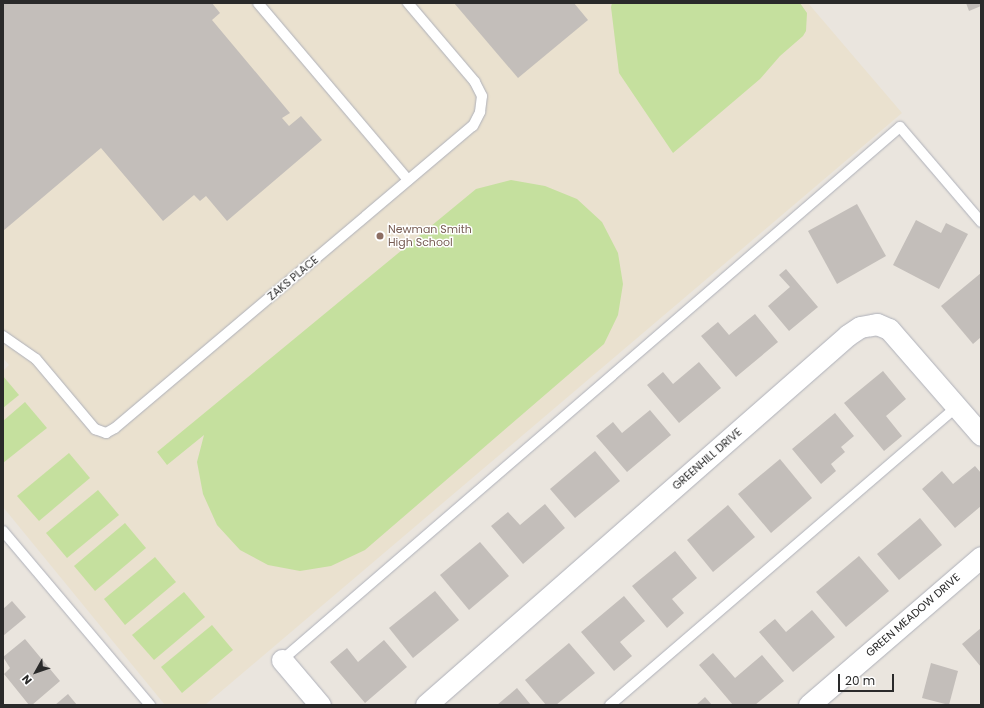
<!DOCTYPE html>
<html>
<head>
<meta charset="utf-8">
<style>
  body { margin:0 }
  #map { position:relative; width:984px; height:708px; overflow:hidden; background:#eae5de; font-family:Poppins,sans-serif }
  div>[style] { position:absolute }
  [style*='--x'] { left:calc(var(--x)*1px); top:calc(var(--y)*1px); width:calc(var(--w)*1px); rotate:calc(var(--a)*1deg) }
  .education>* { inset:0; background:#eae1cf }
  .pitch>* { inset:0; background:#c5e09e }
  .building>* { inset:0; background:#c3beba }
  .roads { filter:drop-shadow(0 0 1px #aeb0b9) drop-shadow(0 0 1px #aeb0b9) }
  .service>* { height:10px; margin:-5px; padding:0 5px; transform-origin:5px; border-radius:5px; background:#fff }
  .minor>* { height:21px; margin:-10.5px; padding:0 10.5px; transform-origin:10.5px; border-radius:10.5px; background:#fff }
  .dots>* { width:11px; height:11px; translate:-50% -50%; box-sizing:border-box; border:2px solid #fff; border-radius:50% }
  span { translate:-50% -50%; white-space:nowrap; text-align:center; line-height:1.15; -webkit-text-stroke:3px #fff; paint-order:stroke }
  .education-label { font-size:11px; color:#785e54 }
  .left { translate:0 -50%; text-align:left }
  .street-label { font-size:11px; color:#2a2a2a }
  .frame { position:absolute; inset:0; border:4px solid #2a2a2a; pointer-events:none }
  .north { position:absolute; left:16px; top:652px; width:40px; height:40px; -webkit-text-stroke:3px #fff; paint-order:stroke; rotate:230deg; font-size:11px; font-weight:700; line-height:16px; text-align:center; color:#2a2a2a }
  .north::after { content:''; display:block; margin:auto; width:14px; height:18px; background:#2a2a2a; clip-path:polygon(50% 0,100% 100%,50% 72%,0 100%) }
  .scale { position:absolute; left:838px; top:674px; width:56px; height:18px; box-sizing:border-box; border:2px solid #2a2a2a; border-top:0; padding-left:5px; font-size:12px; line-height:14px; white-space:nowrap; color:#2a2a2a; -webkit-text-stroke:3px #fff; paint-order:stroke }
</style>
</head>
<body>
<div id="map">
  <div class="education">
    <i style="clip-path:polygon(3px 3px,808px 3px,902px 113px,205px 705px,165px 705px,3px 507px,3px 371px,9px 365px,3px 358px)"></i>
  </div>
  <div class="pitch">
    <i style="clip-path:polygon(612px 3px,800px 3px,807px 13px,806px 31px,803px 36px,780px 56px,760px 79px,673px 153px,619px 73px,611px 7px)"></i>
    <i style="clip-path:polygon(511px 180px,545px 186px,577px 199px,602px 222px,618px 253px,623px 284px,618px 315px,604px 344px,365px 550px,331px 566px,300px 571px,268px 565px,240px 550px,217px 525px,203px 494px,197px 462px,204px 435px,167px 465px,157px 452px,476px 189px)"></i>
    <i style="clip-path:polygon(3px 376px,19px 395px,3px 408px)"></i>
    <i style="clip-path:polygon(25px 402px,47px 428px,3px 463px,3px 421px)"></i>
    <i style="clip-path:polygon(69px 453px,90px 478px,39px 521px,17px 496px)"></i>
    <i style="clip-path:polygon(98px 490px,119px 515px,67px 558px,46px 533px)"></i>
    <i style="clip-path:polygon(125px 523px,146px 548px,95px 591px,74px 566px)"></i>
    <i style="clip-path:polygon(155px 557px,176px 582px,125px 625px,104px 599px)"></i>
    <i style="clip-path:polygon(184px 592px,205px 617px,154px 660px,132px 635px)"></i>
    <i style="clip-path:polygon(212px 625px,233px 650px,182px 693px,161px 667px)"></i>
  </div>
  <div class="building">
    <i style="clip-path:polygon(3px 3px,212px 3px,220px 13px,212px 20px,290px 113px,282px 118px,289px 126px,301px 116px,322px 140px,227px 221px,206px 196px,200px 201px,194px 195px,163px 221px,101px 148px,3px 231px)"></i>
    <i style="clip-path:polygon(454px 3px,574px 3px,588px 20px,518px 78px)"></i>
    <i style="clip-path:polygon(966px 3px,981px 3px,981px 6px,969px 11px)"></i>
    <i style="clip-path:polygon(857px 204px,886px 256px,837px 284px,808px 231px)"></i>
    <i style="clip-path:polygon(916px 220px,941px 233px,946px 223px,968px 234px,939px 289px,893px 265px)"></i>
    <i style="clip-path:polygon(786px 269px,818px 307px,789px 331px,768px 306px,790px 287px,779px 275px)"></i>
    <i style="clip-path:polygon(981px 273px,981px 337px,973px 344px,941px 306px)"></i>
    <i style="clip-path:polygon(755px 314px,778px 342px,736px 377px,701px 336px,718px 322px,729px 335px)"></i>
    <i style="clip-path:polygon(699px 362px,721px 388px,679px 423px,647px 385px,663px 372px,673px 384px)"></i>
    <i style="clip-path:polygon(883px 371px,906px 399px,886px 416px,902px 436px,884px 451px,844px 403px)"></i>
    <i style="clip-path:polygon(650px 410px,671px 435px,627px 472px,596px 436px,613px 422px,622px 433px)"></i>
    <i style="clip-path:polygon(835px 413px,854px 436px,841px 447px,845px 452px,831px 464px,836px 471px,821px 484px,792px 449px)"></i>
    <i style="clip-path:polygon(595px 451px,620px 481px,575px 518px,550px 489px)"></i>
    <i style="clip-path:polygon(780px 459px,812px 498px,771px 533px,738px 494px)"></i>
    <i style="clip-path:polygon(975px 466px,981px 473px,981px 506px,955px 528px,922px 489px,942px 471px,953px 484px)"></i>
    <i style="clip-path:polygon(545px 504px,565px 528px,523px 564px,491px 526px,508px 512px,520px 525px)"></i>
    <i style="clip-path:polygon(728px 505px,755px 537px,713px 572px,687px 540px)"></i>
    <i style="clip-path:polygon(920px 518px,942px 545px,899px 580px,877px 554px)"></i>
    <i style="clip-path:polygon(480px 542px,509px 576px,469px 610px,440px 575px)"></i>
    <i style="clip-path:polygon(675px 551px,697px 578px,672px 599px,684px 613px,667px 628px,632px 586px)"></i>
    <i style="clip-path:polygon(859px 556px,889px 591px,846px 627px,816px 592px)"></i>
    <i style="clip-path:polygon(435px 591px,459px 620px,413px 658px,389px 628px)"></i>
    <i style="clip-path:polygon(624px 596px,645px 621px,620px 642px,632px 656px,614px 671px,581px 632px)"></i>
    <i style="clip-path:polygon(12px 601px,26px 617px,3px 636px,3px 609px)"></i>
    <i style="clip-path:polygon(812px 610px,835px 637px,793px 672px,759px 632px,775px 619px,786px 632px)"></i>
    <i style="clip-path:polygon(981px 628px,981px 667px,962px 644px)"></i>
    <i style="clip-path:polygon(25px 639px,60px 681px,32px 705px,29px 705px,4px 674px,10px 668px,3px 657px)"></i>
    <i style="clip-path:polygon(384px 640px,407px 667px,365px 703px,330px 662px,347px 648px,358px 662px)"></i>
    <i style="clip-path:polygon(569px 643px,595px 673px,556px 705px,546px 705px,525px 680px)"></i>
    <i style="clip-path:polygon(713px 653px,735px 678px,762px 655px,784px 681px,755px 705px,733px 705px,699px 665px)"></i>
    <i style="clip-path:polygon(931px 663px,958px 671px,949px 705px,922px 698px)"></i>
    <i style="clip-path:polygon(517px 688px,531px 705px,497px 705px)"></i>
    <i style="clip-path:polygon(68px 694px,77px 705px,55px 705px)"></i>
    <i style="clip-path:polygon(705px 697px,712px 705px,696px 705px)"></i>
  </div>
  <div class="roads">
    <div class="service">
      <i style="--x:258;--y:3;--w:232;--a:49.7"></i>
      <i style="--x:3;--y:336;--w:40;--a:34.9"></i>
      <i style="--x:36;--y:359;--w:92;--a:49.9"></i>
      <i style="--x:95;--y:429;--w:12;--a:20"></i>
      <i style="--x:106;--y:433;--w:10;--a:-29"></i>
      <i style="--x:115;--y:428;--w:468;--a:-40.2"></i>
      <i style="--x:473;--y:126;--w:16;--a:-63"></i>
      <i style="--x:480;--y:112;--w:16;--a:-83"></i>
      <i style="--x:482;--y:96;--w:16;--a:-117"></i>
      <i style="--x:475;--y:82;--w:104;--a:-130.3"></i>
      <i style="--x:3;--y:531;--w:228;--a:49.8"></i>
      <i style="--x:282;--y:660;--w:816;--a:-40.78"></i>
      <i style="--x:900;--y:127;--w:125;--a:49.5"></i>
      <i style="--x:610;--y:705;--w:457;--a:-40.7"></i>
    </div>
    <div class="minor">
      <i style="--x:282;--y:660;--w:59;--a:49.8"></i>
      <i style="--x:426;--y:705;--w:561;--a:-41.24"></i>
      <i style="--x:848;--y:335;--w:14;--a:-34"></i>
      <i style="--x:860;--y:327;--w:17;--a:-10"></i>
      <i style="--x:877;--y:324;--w:13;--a:23"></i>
      <i style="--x:889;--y:329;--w:140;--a:49"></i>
      <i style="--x:809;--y:705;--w:227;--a:-40.7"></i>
    </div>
  </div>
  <div class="dots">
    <i style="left:380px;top:236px;background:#8d6e63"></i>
  </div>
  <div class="education-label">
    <span class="left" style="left:388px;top:236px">Newman Smith<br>High School</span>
  </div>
  <div class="street-label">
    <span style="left:293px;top:278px;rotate:-40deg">ZAKS PLACE</span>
    <span style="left:707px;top:459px;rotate:-41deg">GREENHILL DRIVE</span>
    <span style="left:913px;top:615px;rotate:-41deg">GREEN MEADOW DRIVE</span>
  </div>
  <div class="frame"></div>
  <div class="north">N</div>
  <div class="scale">20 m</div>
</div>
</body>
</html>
